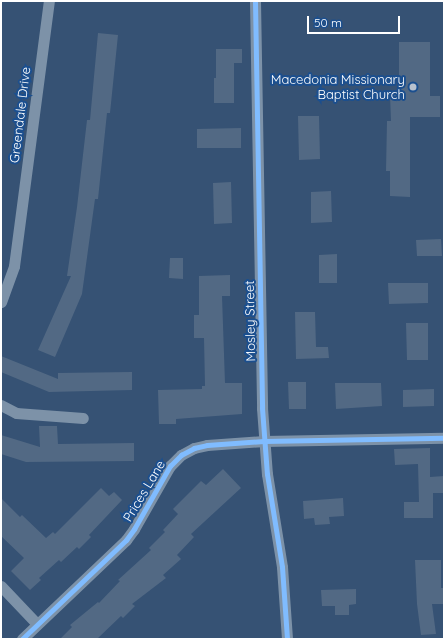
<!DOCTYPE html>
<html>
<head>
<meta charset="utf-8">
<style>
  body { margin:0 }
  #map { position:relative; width:445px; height:640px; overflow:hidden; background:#365274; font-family:Quicksand,sans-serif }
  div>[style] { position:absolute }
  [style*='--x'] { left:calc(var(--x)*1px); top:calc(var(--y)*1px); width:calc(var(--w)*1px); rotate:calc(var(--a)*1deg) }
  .building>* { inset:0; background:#526984 }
  .street>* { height:11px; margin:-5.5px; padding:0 5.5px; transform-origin:5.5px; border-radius:5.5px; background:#7d92a8 }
  .cycleway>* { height:5px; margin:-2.5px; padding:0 2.5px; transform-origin:2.5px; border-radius:2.5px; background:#80bcff }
  .dots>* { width:11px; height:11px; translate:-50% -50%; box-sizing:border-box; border:2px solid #1b4f8f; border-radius:50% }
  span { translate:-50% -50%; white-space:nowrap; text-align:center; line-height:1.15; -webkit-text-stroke:4px #1b4f8f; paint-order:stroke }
  .poi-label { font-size:13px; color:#fff }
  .right { translate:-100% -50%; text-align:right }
  .street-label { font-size:13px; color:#fff }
  .frame { position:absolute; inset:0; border:2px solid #fff; pointer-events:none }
  .scale { position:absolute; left:307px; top:16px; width:93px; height:18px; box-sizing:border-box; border:2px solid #fff; border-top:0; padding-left:5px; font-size:12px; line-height:14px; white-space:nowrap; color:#fff; -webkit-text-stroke:3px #1b4f8f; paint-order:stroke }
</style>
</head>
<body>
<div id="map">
  <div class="building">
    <i style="clip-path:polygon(98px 33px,118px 35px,110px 113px,107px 113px,98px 199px,95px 199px,82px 294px,55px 357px,38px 350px,71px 276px,67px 276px,77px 207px,87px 120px,90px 120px)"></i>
    <i style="clip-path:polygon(399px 42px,430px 42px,430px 96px,440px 96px,440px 117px,410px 117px,410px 197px,390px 196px,390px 171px,386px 171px,387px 121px,391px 121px,390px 95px,399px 95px)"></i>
    <i style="clip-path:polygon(216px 49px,242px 49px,242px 63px,234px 63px,234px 103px,214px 103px,214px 78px,216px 78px)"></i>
    <i style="clip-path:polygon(298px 116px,319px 116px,320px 159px,299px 160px)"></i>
    <i style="clip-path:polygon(241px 128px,241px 148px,197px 148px,197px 129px)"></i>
    <i style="clip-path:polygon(231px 182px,232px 223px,214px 224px,213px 183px)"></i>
    <i style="clip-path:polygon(331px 191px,332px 222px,311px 223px,311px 192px)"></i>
    <i style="clip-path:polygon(441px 239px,442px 256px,417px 256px,416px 240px)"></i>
    <i style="clip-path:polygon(337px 254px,337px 283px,319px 283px,319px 255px)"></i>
    <i style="clip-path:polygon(170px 258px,183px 258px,183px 279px,169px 278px)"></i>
    <i style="clip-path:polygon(230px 275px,230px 296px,222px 296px,225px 383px,242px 383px,242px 414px,176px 419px,176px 424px,159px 424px,158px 390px,202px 389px,202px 386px,205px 386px,204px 338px,194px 338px,194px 315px,199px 315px,199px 276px)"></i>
    <i style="clip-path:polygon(388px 283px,428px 283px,428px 303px,389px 304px)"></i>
    <i style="clip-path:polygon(295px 312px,315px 312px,316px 347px,328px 347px,329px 358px,296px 359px)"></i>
    <i style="clip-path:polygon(406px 323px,428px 323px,428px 360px,407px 360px)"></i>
    <i style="clip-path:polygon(1px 356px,58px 379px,58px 373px,132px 372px,132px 390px,49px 392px,1px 372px)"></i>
    <i style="clip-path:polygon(288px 382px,306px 382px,306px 409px,289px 409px)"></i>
    <i style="clip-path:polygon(335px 383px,381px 383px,382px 406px,336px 409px)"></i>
    <i style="clip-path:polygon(434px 389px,434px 406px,403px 407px,403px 390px)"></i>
    <i style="clip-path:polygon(39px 426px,57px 426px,58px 444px,134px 443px,134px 461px,26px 462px,1px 454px,1px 435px,40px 447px)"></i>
    <i style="clip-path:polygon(430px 448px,430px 477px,444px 476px,444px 493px,433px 493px,433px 518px,404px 518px,404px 502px,419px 502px,418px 464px,395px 465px,394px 449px)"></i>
    <i style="clip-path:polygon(223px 469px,241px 488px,191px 534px,194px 537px,177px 555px,181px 559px,163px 575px,166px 578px,132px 604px,135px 606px,123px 618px,121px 616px,97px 639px,60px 639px,72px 627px,70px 625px,98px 602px,99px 603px,120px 581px,118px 580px,151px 550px,149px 548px,165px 532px,163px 530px,178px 514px,173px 509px,201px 481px,206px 485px)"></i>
    <i style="clip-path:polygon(101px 488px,109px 496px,114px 492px,122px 500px,89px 535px,91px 537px,79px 549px,77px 547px,61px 562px,59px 560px,39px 578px,41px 580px,30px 590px,11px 571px,24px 558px,1px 536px,1px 498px,20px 517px,22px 515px,46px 538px,53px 532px,55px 534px)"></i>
    <i style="clip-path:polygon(343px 498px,344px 516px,329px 517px,330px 524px,315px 525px,314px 518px,304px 519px,303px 501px)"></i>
    <i style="clip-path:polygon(415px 560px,441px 560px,441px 588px,444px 588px,444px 604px,432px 604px,436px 634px,421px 635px,417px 604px)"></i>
    <i style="clip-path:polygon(356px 589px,356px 604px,349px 605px,349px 615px,335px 615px,335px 606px,322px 606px,321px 590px)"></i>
  </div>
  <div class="street">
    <i style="--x:255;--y:1;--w:407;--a:89"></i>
    <i style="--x:262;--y:408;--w:66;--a:85.7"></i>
    <i style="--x:267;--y:474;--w:94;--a:80.8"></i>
    <i style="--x:282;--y:567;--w:72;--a:86"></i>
    <i style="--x:1;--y:302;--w:38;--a:-70"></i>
    <i style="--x:14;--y:266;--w:267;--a:-82.5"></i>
    <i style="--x:1;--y:405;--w:17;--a:28"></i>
    <i style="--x:16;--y:413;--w:67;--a:4.3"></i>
    <i style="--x:1;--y:586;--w:52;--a:46.5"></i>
    <i style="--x:22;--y:639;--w:144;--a:-43.6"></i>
    <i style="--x:126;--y:540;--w:14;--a:-54"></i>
    <i style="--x:134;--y:529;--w:73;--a:-60.3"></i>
    <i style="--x:170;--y:466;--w:16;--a:-45"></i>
    <i style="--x:181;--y:455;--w:15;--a:-28"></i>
    <i style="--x:194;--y:448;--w:13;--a:-13"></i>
    <i style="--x:207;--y:445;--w:57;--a:-4"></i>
    <i style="--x:264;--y:441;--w:180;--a:-1"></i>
  </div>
  <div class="cycleway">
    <i style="--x:255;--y:1;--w:407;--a:89"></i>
    <i style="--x:262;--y:408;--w:66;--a:85.7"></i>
    <i style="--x:267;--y:474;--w:94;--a:80.8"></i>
    <i style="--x:282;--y:567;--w:72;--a:86"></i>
    <i style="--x:22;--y:639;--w:144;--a:-43.6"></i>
    <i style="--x:126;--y:540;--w:14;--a:-54"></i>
    <i style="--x:134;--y:529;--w:73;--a:-60.3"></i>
    <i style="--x:170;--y:466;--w:16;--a:-45"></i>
    <i style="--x:181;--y:455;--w:15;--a:-28"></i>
    <i style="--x:194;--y:448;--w:13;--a:-13"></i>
    <i style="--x:207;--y:445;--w:57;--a:-4"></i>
    <i style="--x:264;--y:441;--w:180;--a:-1"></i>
  </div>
  <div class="dots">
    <i style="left:413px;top:87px;background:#b9c2ce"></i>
  </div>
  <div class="poi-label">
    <span class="right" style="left:405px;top:87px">Macedonia Missionary<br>Baptist Church</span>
  </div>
  <div class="street-label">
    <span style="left:20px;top:115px;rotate:-83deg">Greendale Drive</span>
    <span style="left:250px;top:321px;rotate:-91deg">Mosley Street</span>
    <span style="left:144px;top:491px;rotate:-59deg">Prices Lane</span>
  </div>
  <div class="frame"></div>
  <div class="scale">50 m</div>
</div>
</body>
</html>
